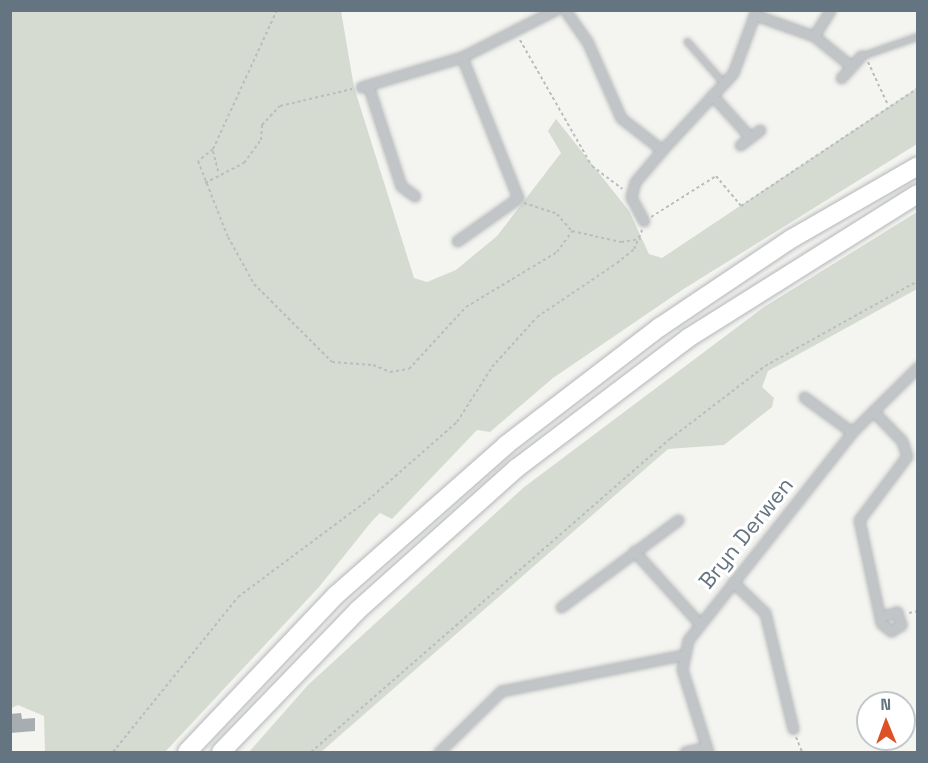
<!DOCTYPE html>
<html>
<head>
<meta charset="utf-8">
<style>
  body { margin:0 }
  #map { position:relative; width:928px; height:763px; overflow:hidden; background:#f4f4f0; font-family:"Space Grotesk",sans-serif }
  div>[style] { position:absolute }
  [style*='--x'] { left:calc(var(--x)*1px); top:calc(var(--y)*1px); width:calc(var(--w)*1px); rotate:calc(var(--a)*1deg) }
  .green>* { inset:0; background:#d5dbd1 }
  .building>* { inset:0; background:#a6aeb2 }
  .path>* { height:2px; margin-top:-1px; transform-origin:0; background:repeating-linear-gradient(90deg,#bbbdbf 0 3px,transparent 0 6px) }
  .roads { filter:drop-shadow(0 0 2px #b4b7ba) drop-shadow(0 0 2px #b4b7ba) }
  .service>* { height:4.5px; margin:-2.25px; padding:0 2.25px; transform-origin:2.25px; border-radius:2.25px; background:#c2c5c8 }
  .minor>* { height:9px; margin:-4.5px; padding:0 4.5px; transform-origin:4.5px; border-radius:4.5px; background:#c2c5c8 }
  .motorway>* { height:18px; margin:-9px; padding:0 9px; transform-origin:9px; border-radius:9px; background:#fff }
  span { translate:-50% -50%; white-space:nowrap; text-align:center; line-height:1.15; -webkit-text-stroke:6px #fff; paint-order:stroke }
  .street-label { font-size:22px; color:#647480 }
  .frame { position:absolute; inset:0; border:12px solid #647480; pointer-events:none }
  .north { position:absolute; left:856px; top:691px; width:60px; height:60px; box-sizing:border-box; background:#fff; border:2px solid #c1c7cc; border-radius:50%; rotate:359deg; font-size:16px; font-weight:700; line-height:24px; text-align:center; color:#647480 }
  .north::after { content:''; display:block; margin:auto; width:21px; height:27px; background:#dd5127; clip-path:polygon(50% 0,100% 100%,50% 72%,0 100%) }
</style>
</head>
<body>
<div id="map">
  <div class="green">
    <i style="clip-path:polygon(11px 11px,341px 11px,354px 87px,414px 278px,427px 282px,456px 270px,497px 236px,561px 153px,548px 131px,556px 119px,629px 211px,649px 254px,662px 258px,917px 88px,917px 144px,682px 290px,553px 378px,490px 432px,477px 430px,392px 519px,380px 513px,372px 521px,319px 587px,165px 752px,45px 752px,44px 716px,18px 705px,11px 708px)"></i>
    <i style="clip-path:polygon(917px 212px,917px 289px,768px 371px,762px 387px,774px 398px,772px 407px,724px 445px,668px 449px,321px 752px,249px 752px,308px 685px,523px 488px,764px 307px)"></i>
  </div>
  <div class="building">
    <i style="clip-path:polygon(21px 713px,22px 719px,35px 718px,35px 731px,10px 733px,10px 714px)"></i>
  </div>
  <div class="path">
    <i style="--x:277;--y:10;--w:153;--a:114.7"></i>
    <i style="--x:213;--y:149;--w:19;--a:141"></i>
    <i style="--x:198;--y:161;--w:82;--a:68.5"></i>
    <i style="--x:228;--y:237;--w:54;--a:61"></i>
    <i style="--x:254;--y:284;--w:110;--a:45"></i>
    <i style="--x:332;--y:362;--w:41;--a:4.2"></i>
    <i style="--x:373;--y:365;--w:18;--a:22"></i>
    <i style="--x:390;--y:372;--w:19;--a:-9"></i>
    <i style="--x:409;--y:369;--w:84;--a:-47.4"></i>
    <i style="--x:466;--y:307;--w:106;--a:-31.1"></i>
    <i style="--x:557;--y:252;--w:26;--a:-54"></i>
    <i style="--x:572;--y:231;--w:50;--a:12.7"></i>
    <i style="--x:621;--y:242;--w:20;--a:-9"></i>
    <i style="--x:520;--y:40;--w:145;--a:60.3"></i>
    <i style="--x:592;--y:166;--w:38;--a:37"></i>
    <i style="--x:868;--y:62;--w:47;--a:65.1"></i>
    <i style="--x:213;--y:151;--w:21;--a:76"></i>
    <i style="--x:205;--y:183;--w:44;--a:-27.1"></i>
    <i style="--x:244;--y:163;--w:29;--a:-54"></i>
    <i style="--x:261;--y:140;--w:15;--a:-86"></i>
    <i style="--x:262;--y:125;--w:26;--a:-47"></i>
    <i style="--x:280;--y:106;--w:74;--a:-13.3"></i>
    <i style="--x:524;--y:203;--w:35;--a:18"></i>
    <i style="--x:557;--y:214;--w:23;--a:49"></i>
    <i style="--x:651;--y:217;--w:77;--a:-32.2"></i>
    <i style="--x:716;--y:176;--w:39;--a:50"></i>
    <i style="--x:741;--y:206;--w:213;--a:-33.7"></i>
    <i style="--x:909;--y:613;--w:9;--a:-13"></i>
    <i style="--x:796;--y:737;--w:16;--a:68"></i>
    <i style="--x:113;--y:752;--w:199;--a:-51.1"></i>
    <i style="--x:238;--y:597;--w:162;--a:-36.7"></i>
    <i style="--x:368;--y:500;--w:118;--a:-41.2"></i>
    <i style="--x:457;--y:422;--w:65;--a:-57.5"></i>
    <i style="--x:492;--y:367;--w:67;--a:-48"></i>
    <i style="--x:537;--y:317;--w:97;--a:-34"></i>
    <i style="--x:617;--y:263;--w:22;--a:-39"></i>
    <i style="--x:634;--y:249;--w:21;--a:-67"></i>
    <i style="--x:311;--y:752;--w:476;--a:-41.1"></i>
    <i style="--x:670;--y:439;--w:120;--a:-37.5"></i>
    <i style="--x:765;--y:366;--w:175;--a:-29.1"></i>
  </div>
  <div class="roads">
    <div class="service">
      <i style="--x:687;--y:41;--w:56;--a:48.6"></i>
      <i style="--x:861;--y:56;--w:60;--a:-19.3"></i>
    </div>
    <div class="minor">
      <i style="--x:565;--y:10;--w:38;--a:55"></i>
      <i style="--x:587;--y:41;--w:84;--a:66.2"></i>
      <i style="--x:621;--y:118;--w:52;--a:38"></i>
      <i style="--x:662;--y:150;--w:42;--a:130.2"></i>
      <i style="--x:635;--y:182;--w:16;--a:105"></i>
      <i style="--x:631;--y:197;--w:27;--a:62"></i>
      <i style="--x:755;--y:15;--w:63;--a:19.6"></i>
      <i style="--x:814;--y:36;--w:48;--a:39"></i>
      <i style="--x:814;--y:36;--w:31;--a:-58"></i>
      <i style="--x:841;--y:78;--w:30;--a:-48"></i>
      <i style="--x:368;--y:85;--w:106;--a:71.9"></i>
      <i style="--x:401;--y:186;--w:17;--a:36"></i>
      <i style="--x:361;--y:87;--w:105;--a:-16.5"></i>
      <i style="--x:462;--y:57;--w:104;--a:-26.8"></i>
      <i style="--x:712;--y:95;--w:57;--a:47.9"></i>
      <i style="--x:740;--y:145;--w:25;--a:-37"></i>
      <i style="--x:662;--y:150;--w:105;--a:-47.3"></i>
      <i style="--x:733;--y:73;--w:67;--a:-69.9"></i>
      <i style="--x:457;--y:241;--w:75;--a:-35.2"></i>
      <i style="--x:518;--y:198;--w:152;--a:-111.7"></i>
      <i style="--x:804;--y:397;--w:59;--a:36.1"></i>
      <i style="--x:873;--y:411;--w:42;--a:46"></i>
      <i style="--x:902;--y:441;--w:16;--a:72"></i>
      <i style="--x:907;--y:456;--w:80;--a:126.9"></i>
      <i style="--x:859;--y:520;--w:105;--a:77.9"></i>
      <i style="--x:881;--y:623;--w:13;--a:39"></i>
      <i style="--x:891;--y:631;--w:12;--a:-31"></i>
      <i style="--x:901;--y:625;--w:14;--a:-107"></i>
      <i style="--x:897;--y:612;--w:16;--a:165"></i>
      <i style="--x:634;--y:551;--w:97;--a:47.9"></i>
      <i style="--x:733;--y:582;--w:45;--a:44.1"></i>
      <i style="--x:765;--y:613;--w:119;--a:76.4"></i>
      <i style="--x:561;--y:607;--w:146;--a:-36.6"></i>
      <i style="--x:439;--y:752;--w:87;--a:-44.5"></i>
      <i style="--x:501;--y:691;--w:185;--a:-11.2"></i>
      <i style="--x:685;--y:752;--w:22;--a:-13"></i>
      <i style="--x:708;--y:752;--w:87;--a:-107.4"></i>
      <i style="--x:682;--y:669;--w:30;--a:-78"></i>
      <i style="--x:688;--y:640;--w:265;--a:-51.7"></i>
      <i style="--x:852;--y:432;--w:93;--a:-44.6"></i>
    </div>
    <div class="motorway">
      <i style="--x:187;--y:752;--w:216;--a:-46.5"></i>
      <i style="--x:336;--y:595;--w:227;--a:-41.4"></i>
      <i style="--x:506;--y:445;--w:194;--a:-37.5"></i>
      <i style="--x:660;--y:327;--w:158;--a:-33.9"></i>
      <i style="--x:791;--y:239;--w:146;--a:-29.9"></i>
      <i style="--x:221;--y:752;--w:197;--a:-46"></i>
      <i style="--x:358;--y:610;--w:213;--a:-41.8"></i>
      <i style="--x:517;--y:468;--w:215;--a:-37.2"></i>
      <i style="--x:688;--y:338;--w:271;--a:-32.1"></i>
    </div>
  </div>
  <div class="street-label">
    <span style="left:746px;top:533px;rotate:-51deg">Bryn Derwen</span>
  </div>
  <div class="frame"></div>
  <div class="north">N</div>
</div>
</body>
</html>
